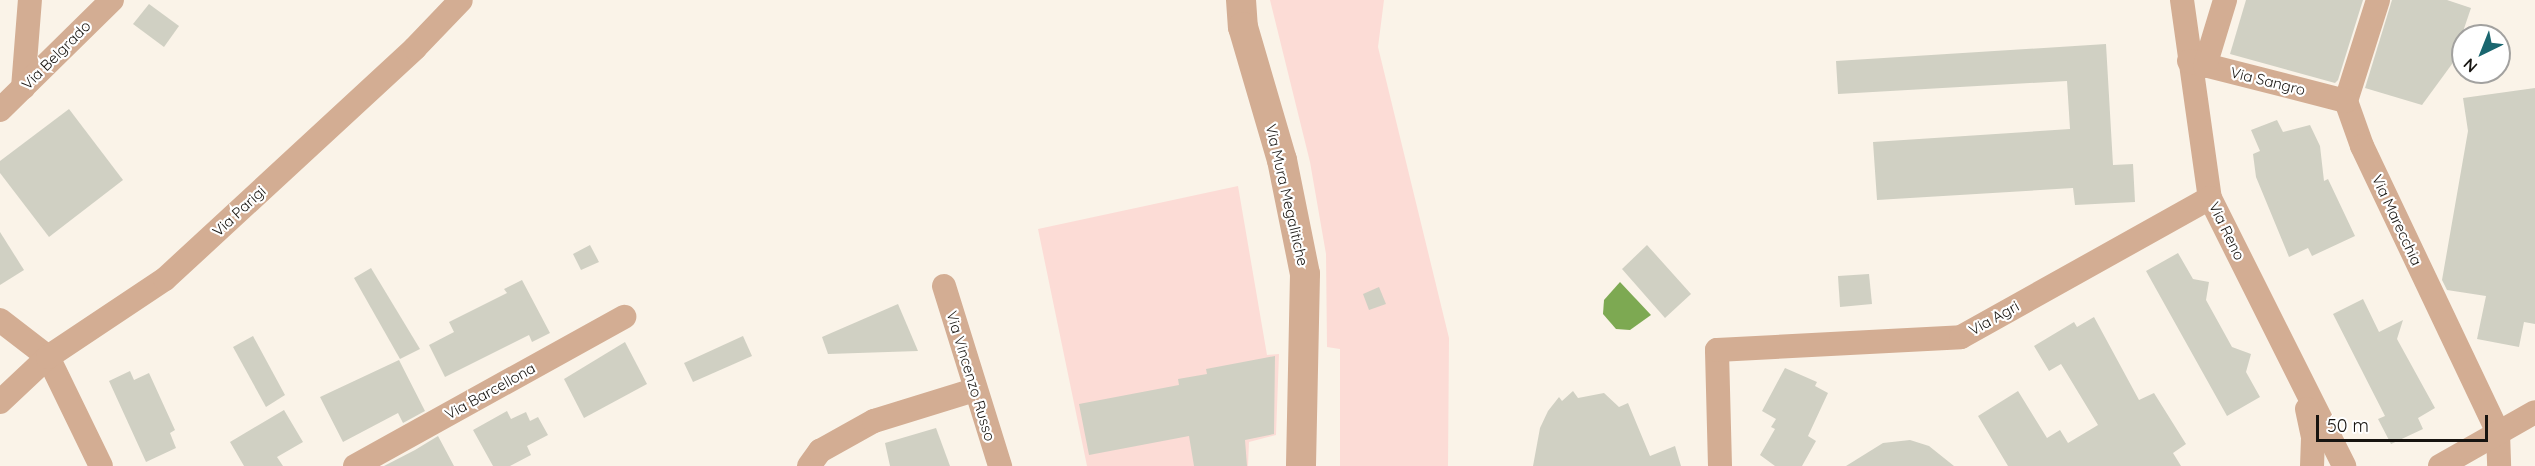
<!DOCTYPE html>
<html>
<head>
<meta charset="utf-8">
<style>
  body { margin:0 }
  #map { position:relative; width:2535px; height:466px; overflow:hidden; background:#faf3e8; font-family:Quicksand,sans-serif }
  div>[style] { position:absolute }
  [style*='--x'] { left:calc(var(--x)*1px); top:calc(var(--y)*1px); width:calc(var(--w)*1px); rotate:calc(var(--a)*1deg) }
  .green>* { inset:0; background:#fcdcd6 }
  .water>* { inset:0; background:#7da952 }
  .building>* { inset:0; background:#d0d0c3 }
  .minor>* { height:24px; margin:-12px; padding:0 12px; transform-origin:12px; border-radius:12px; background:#d3ad93 }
  .tertiary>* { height:30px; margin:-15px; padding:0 15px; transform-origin:15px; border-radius:15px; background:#d3ad93 }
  span { translate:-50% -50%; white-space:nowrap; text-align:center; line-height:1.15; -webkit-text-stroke:4.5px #fff; paint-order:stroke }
  .street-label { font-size:15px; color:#171410 }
  .north { position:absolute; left:2451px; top:24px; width:60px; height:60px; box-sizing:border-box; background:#fff; border:2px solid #a2a19f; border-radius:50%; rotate:223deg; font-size:16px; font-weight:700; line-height:24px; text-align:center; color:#171410 }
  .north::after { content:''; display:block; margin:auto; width:21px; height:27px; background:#1a666f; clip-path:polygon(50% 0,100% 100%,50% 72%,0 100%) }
  .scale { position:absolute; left:2316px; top:415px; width:172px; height:27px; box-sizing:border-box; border:3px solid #171410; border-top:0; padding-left:8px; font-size:18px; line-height:21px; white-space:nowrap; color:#171410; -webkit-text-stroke:4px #fff; paint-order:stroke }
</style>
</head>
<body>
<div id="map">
  <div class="green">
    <i style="clip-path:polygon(1270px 0,1384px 0,1378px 47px,1449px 338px,1448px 466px,1340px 466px,1340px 349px,1327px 347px,1326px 254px,1310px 162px)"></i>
    <i style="clip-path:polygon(1238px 186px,1267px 355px,1279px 354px,1276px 435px,1249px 442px,1248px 466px,1087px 466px,1038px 229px)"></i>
  </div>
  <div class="water">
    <i style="clip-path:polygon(1620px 282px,1651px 315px,1630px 330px,1616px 329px,1603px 314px,1604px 300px)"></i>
  </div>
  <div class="building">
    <i style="clip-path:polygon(2246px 0,2363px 0,2338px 80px,2335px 83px,2230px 54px)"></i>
    <i style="clip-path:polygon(2392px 0,2447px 0,2471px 8px,2452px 64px,2422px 105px,2365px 88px)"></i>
    <i style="clip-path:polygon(149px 4px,179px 26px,164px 47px,133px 24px)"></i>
    <i style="clip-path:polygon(2106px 44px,2113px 165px,2133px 164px,2135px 202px,2075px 205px,2073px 188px,1877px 200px,1873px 142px,2070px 129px,2067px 81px,1838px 94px,1836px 61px)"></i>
    <i style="clip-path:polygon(2535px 88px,2535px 324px,2524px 322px,2519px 347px,2477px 339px,2486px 296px,2447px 290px,2442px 280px,2468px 131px,2463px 98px)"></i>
    <i style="clip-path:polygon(69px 109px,123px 180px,49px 237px,0 173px,0 161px)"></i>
    <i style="clip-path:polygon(2277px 120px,2283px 132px,2310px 125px,2320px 146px,2324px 181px,2328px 179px,2355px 236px,2312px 256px,2308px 248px,2289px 257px,2256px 177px,2253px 154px,2260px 151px,2251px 130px)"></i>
    <i style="clip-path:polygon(0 232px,24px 270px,0 285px)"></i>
    <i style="clip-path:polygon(590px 245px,599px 262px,581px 270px,573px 254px)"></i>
    <i style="clip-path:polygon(1647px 245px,1691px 294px,1665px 318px,1622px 269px)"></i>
    <i style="clip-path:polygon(2178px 253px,2193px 279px,2209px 282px,2206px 300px,2232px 347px,2251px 354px,2246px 372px,2260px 397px,2227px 416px,2146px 271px)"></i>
    <i style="clip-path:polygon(371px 268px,420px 349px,400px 359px,354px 278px)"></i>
    <i style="clip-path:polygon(1869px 274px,1872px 304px,1840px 307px,1838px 276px)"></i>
    <i style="clip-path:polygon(522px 280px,550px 333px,532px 342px,529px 335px,445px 377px,429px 345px,454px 332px,449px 322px,507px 293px,504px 289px)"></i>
    <i style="clip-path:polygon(1379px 287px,1386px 304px,1369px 310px,1363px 294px)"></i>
    <i style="clip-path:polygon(2363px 299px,2379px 332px,2403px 320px,2397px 339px,2435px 408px,2418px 418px,2423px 429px,2391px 444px,2378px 419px,2385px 416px,2333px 314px)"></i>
    <i style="clip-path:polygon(898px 304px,918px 351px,828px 354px,822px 337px)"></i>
    <i style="clip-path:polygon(2094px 317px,2139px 400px,2154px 393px,2186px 444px,2173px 453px,2181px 466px,2008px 466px,1978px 416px,2018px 391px,2047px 438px,2060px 430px,2068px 443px,2098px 425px,2061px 364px,2049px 371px,2034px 346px,2074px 322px,2077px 327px)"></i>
    <i style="clip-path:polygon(253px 336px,285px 395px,266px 407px,233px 347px)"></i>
    <i style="clip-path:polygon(743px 336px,752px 356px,693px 382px,684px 363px)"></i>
    <i style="clip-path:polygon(625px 342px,647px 384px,584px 418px,564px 379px)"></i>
    <i style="clip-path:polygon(1275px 356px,1274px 434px,1245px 440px,1247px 466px,1194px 466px,1189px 436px,1089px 455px,1079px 404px,1179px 385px,1178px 379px,1207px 374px,1206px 369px)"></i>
    <i style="clip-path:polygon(399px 360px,425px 411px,403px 423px,398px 413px,343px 442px,320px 397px)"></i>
    <i style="clip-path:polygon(1785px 368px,1817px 382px,1815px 386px,1828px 393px,1808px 436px,1816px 441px,1802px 466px,1775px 466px,1760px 455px,1775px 429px,1771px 427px,1776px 419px,1762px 411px)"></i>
    <i style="clip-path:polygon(130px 371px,134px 380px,149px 373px,175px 430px,170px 433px,176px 448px,146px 462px,109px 381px)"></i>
    <i style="clip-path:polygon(1573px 391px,1578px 398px,1604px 393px,1619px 407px,1628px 403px,1650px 456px,1675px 446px,1681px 466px,1533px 466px,1540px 428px,1548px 411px,1559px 397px,1562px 401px)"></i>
    <i style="clip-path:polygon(284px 410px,303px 442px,277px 457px,283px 466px,244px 466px,230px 442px)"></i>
    <i style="clip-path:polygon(507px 411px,511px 419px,526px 412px,530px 421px,538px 417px,548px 435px,527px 446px,531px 455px,510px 466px,493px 466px,473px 430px)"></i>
    <i style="clip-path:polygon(936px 428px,950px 466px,890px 466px,885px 443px)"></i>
    <i style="clip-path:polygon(438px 436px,454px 466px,384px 466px,415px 450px)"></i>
    <i style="clip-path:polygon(1910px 440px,1929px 446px,1954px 466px,1846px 466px,1883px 443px)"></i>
  </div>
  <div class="minor">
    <i style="--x:2182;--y:0;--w:200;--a:82"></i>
    <i style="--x:2210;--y:198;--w:300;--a:63.4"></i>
    <i style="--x:2378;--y:0;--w:106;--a:107.6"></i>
    <i style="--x:2346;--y:101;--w:48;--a:70.4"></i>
    <i style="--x:2362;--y:146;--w:318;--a:64.6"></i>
    <i style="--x:2498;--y:433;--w:33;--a:88"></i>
    <i style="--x:2189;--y:61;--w:162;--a:14.3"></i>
    <i style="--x:2205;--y:66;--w:69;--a:-73.1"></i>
    <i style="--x:23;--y:88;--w:88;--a:-85.5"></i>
    <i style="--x:0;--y:110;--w:157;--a:-44.5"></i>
    <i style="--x:944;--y:286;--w:189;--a:72.7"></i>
    <i style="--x:0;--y:320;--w:61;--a:37.6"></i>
    <i style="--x:48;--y:357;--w:121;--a:64.1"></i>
    <i style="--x:0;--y:402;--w:66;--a:-43.2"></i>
    <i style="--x:48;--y:357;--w:141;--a:-33.7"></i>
    <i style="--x:165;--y:279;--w:340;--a:-42.7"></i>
    <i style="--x:415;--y:48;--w:66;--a:-46.2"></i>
    <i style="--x:2307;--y:409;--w:30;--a:78"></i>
    <i style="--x:2313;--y:438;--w:28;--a:92"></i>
    <i style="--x:355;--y:466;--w:308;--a:-29"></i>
    <i style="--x:809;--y:466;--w:19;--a:-54"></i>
    <i style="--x:820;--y:451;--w:62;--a:-29.1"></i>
    <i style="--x:874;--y:421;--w:105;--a:-17.2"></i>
    <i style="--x:1720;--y:466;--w:116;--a:-91.5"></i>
    <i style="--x:1717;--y:350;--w:244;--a:-3"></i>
    <i style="--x:1961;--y:337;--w:285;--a:-29.2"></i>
    <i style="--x:2440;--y:466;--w:109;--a:-29.6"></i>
  </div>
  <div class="tertiary">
    <i style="--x:1241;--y:0;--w:27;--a:86"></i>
    <i style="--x:1243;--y:27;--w:139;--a:73.7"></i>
    <i style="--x:1282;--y:160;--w:116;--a:78.6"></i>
    <i style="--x:1305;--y:274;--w:192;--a:91.2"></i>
  </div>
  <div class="street-label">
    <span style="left:56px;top:55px;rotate:-45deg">Via Belgrado</span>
    <span style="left:2268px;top:81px;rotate:14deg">Via Sangro</span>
    <span style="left:1287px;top:195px;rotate:77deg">Via Mura Megalitiche</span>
    <span style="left:239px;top:211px;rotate:-43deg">Via Parigi</span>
    <span style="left:2397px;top:220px;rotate:65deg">Via Marecchia</span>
    <span style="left:2227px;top:231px;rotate:64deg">Via Reno</span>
    <span style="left:1994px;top:318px;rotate:-29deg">Via Agri</span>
    <span style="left:971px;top:376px;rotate:73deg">Via Vincenzo Russo</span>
    <span style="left:490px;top:391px;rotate:-29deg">Via Barcellona</span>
  </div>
  <div class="north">N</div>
  <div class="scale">50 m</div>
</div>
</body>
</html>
